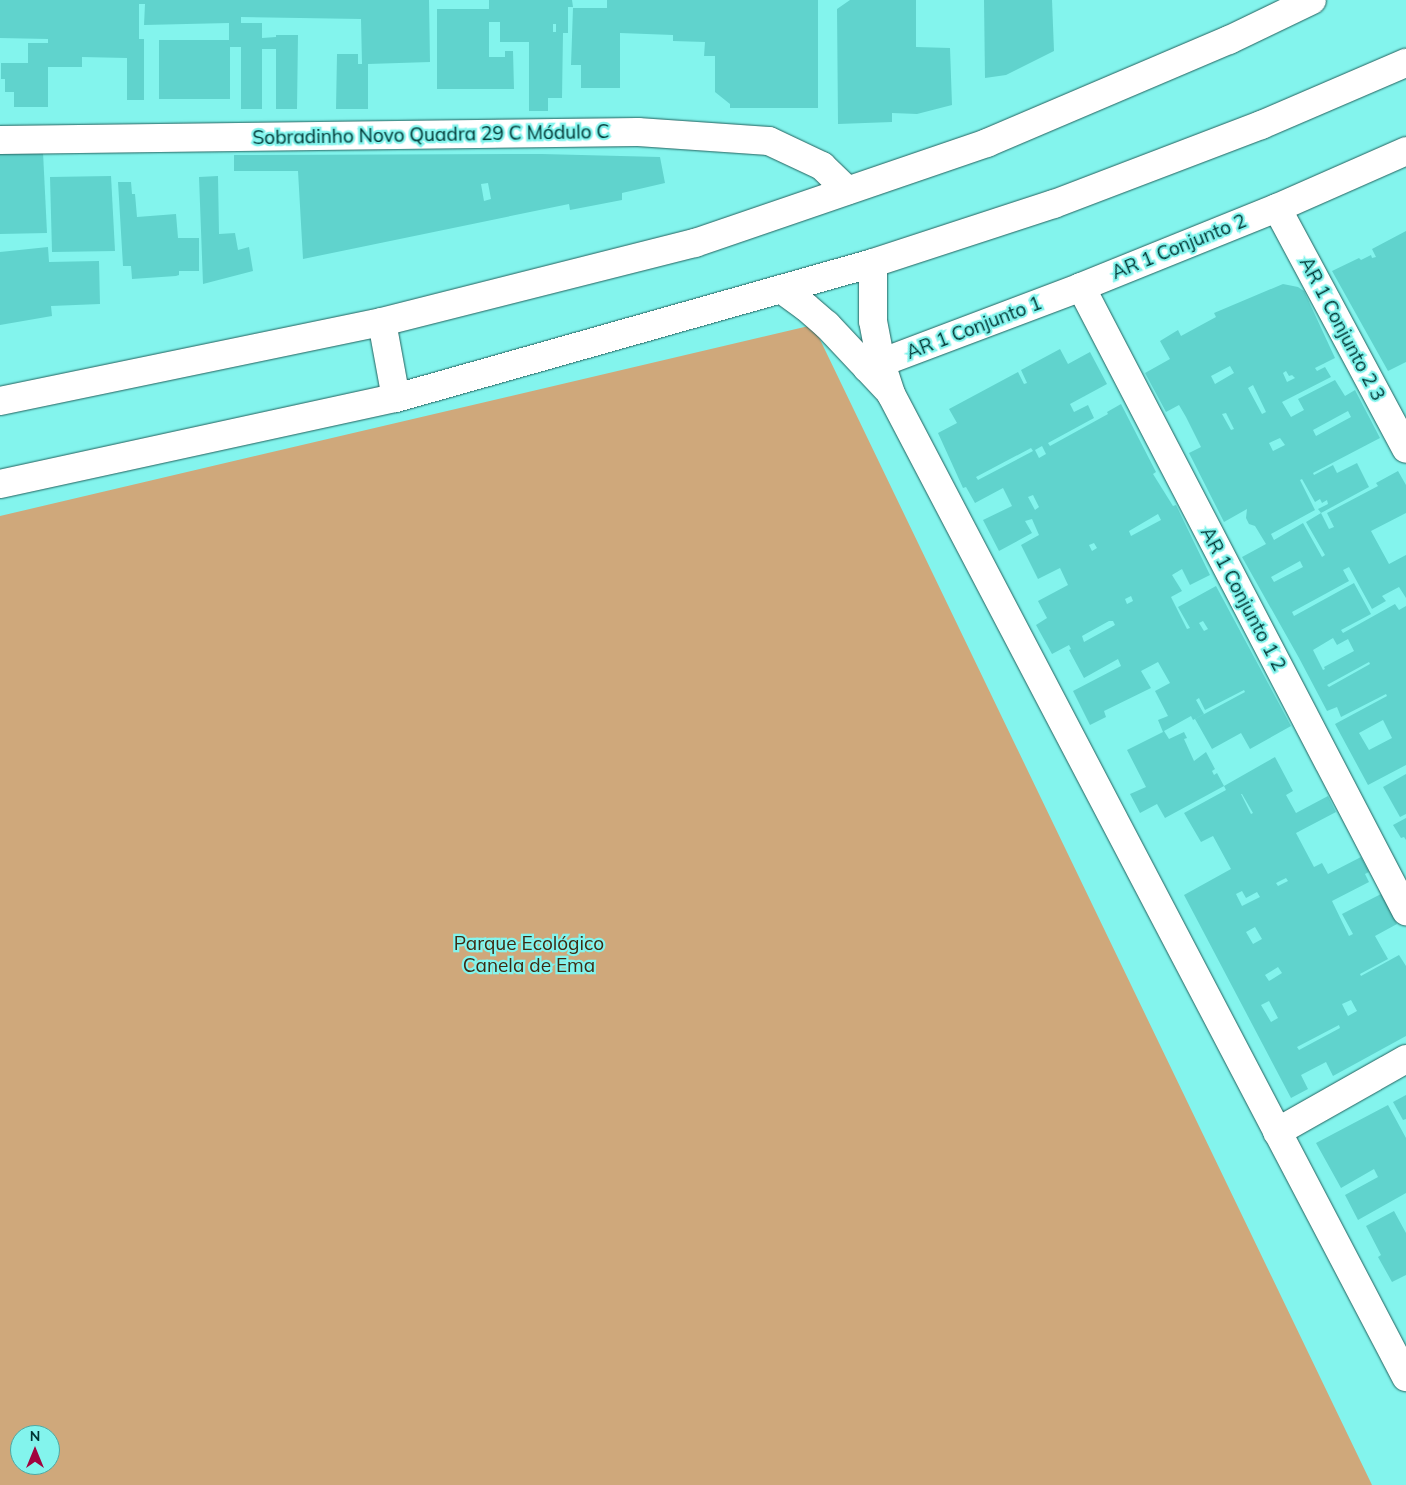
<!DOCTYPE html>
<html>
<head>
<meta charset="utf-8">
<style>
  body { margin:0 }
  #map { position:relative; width:1406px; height:1485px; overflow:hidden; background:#83f4ed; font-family:Mulish,sans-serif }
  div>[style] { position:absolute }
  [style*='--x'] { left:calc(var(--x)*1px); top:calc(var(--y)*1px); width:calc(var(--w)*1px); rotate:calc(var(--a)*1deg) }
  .green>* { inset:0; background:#cfa87b }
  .building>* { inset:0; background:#60d3cd }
  .roads { filter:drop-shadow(0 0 1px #23615e) drop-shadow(0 0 1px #23615e) }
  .minor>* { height:28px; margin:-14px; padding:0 14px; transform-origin:14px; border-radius:14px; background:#fff }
  .tertiary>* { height:28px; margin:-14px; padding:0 14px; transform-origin:14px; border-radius:14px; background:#fff }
  .secondary>* { height:28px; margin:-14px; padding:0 14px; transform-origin:14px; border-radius:14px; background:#fff }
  span { translate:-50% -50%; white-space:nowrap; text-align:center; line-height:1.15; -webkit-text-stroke:4.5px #83f4ed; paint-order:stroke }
  .street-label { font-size:19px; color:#003533 }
  .park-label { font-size:19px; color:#3e2a12 }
  .north { position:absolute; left:10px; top:1425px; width:50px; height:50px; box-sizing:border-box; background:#83f4ed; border:1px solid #4fa8a3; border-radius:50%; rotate:0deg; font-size:14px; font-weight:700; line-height:20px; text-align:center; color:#003533 }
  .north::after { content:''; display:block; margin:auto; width:18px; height:22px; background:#a1033e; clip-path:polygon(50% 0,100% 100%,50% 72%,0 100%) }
</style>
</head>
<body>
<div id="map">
  <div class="green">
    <i style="clip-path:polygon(evenodd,813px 325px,1372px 1485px,0 1485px,0 516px,813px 325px,20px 1435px,50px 1435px,50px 1465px,20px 1465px,20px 1435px)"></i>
  </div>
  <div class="building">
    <i style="clip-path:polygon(0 0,429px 0,430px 62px,368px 64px,368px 109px,336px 109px,337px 54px,358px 54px,358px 64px,362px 64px,361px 19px,241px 17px,241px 23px,262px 23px,262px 38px,276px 37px,276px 35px,298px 35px,297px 109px,276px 109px,276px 49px,262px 49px,262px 109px,241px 109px,241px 47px,230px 47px,230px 99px,159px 99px,159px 40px,229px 40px,229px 23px,144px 25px,145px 4px,139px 4px,139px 39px,144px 39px,144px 100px,127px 100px,127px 58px,82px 57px,82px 67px,48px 67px,48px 107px,14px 107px,14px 92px,5px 92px,5px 79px,1px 79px,1px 63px,28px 63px,28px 43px,48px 43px,48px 39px,0 38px)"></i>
    <i style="clip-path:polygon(evenodd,489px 0,572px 0,573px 7px,568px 7px,568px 33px,563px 33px,562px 98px,548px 98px,548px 111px,529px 111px,529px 42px,500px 42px,500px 22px,489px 22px,489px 57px,505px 57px,505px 51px,513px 51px,514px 89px,437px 89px,437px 9px,489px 9px,489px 0,553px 24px,556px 24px,556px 32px,553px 32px,553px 24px)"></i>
    <i style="clip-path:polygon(607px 0,818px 0,818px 108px,730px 108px,730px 104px,715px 92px,715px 56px,704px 56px,705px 42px,673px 41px,673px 35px,620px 33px,620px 88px,581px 88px,581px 65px,571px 65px,573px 8px,607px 8px)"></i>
    <i style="clip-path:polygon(850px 0,916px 0,916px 47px,950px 48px,952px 105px,917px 114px,892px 113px,892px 122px,838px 124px,837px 9px)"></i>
    <i style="clip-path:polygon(984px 0,1052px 0,1054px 51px,1006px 75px,985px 78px)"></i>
    <i style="clip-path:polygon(0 152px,43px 152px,47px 233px,0 234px)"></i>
    <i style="clip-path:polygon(evenodd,542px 154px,660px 157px,665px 183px,622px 193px,622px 200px,570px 210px,569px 204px,303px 259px,298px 171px,234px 171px,234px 155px,542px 154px,488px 183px,491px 199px,484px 201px,481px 184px,488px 183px)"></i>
    <i style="clip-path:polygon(111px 176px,115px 251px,52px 252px,50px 177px)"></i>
    <i style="clip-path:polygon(218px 176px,219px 234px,235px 233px,238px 250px,249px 247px,253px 271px,203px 284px,199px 177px)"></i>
    <i style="clip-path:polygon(118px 182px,131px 182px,132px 194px,135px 194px,137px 217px,176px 214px,178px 238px,199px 238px,199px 271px,179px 271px,179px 275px,176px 276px,132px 279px,131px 266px,123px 266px)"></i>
    <i style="clip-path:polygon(1406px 231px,1406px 362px,1388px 371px,1332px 271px,1359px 258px,1361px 260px,1371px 255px,1372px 258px,1376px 257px,1372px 249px)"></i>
    <i style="clip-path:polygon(48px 247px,49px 262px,99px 261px,100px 304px,51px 306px,52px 316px,0 325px,0 252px)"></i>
    <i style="clip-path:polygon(evenodd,1283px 284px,1298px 287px,1304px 291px,1335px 358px,1315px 368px,1317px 371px,1325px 367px,1331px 377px,1282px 402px,1291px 417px,1304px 410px,1298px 399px,1335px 380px,1345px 396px,1355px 390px,1380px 438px,1313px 473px,1314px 475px,1333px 465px,1337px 473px,1357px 463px,1369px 487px,1321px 513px,1329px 529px,1334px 527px,1327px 513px,1378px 486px,1376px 483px,1398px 471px,1406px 485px,1406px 513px,1371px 531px,1389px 564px,1406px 555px,1406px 598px,1399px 587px,1382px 596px,1386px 601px,1372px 609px,1349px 567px,1343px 570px,1349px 581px,1292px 612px,1294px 616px,1354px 583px,1371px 614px,1341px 630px,1343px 633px,1395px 604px,1399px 610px,1406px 606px,1406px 765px,1368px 785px,1335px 724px,1387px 696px,1386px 694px,1341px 717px,1337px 707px,1327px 711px,1299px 658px,1242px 557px,1266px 544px,1255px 526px,1249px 524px,1246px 518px,1247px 509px,1224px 522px,1189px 453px,1201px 447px,1186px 417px,1179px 405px,1166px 412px,1145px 373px,1170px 359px,1160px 341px,1178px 330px,1181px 336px,1216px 317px,1214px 313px,1283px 284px,1230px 366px,1234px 373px,1215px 384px,1211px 376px,1230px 366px,1283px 284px,1286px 371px,1289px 376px,1292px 375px,1295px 378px,1287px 382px,1283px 373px,1286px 371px,1283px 284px,1253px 385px,1266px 412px,1262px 414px,1248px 388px,1253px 385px,1283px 284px,1348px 411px,1351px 417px,1316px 436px,1313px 430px,1348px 411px,1283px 284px,1226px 413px,1234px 429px,1231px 430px,1222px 414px,1226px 413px,1283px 284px,1280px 438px,1285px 445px,1273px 451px,1269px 443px,1280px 438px,1283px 284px,1302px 479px,1315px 502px,1320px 499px,1322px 503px,1327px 500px,1328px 504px,1318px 509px,1321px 513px,1306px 522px,1325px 555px,1322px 557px,1303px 523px,1274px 540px,1271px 534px,1315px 510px,1300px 480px,1302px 479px,1283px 284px,1300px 561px,1303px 567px,1274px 582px,1271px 577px,1300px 561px,1283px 284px,1333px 638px,1337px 645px,1348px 639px,1354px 651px,1324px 667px,1325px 669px,1323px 670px,1313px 650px,1333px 638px,1283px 284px,1369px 662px,1370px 664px,1329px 687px,1327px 685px,1369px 662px,1283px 284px,1383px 720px,1392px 738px,1369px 750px,1359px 733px,1383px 720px)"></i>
    <i style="clip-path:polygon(evenodd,1060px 349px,1068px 364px,1090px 352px,1107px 384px,1070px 404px,1074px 412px,1088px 405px,1094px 418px,1048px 443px,1050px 446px,1108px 414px,1107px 412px,1121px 404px,1156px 472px,1153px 474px,1173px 506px,1176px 505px,1210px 575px,1190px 585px,1182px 569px,1172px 575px,1182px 591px,1171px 597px,1187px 629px,1190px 628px,1178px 607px,1216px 586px,1291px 726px,1250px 749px,1241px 733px,1212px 749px,1195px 719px,1245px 692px,1244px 690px,1205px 710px,1199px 698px,1196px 700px,1204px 714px,1193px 720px,1191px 716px,1164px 731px,1169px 739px,1184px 732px,1187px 738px,1184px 739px,1194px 761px,1206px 752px,1215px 769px,1212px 771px,1214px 775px,1217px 773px,1224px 786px,1165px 818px,1157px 804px,1140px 813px,1130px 794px,1146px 787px,1127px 750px,1163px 732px,1158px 720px,1168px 716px,1155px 691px,1170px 683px,1158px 662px,1141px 671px,1151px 688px,1104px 711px,1106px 717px,1090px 725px,1073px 691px,1121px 666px,1118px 659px,1084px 678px,1069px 650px,1071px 649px,1069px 645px,1052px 654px,1036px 625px,1047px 618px,1038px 601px,1068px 585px,1060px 568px,1038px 579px,1021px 545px,1039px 535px,1032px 519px,1025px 521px,1032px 533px,999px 551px,983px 520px,1012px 506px,1003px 488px,975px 503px,966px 487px,963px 488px,938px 433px,957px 423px,949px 409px,1018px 372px,1024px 384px,1027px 383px,1021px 370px,1060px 349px,1042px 446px,1046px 454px,1039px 458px,1035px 450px,1042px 446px,1060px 349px,1031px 448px,1033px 451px,978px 480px,976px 477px,1031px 448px,1060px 349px,1033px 495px,1039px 507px,1035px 510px,1028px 497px,1033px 495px,1060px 349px,1158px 514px,1161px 520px,1131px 536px,1129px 531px,1158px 514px,1060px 349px,1094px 543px,1097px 548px,1092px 551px,1089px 545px,1094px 543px,1060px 349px,1131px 596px,1133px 601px,1127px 604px,1125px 599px,1131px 596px,1060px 349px,1109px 621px,1113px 621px,1115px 625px,1084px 642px,1082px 636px,1109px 621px,1060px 349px,1203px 621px,1208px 629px,1204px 631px,1199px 623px,1203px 621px)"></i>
    <i style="clip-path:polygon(evenodd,1275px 757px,1293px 791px,1286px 795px,1296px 813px,1328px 796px,1336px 812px,1296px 833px,1314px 867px,1322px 863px,1328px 874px,1361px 857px,1369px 872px,1365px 874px,1369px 882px,1332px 901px,1349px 936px,1353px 934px,1342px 914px,1381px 894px,1397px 924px,1375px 936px,1388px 959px,1360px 974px,1361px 976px,1399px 955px,1406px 966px,1406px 1036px,1333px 1076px,1326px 1062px,1301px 1075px,1308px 1089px,1291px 1098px,1184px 895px,1231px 869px,1213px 836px,1201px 842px,1184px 813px,1226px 790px,1224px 786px,1275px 757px,1241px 794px,1242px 794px,1253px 813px,1251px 814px,1241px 794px,1275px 757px,1286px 878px,1288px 881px,1278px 886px,1276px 883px,1286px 878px,1275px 757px,1242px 891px,1246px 898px,1257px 892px,1260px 897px,1242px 906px,1236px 894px,1242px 891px,1275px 757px,1255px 927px,1262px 939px,1253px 944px,1246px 932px,1255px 927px,1275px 757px,1278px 967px,1282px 973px,1269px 981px,1265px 975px,1278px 967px,1275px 757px,1351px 1000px,1357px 1011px,1348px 1016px,1342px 1004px,1351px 1000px,1275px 757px,1269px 1001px,1278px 1018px,1271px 1022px,1261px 1005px,1269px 1001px,1275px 757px,1339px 1025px,1340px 1028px,1299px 1050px,1297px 1047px,1339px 1025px)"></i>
    <i style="clip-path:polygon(1406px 774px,1406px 814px,1400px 817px,1383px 787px)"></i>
    <i style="clip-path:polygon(1406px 818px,1406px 840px,1404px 837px,1401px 838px,1393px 825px)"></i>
    <i style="clip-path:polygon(1406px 1095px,1406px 1119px,1403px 1120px,1393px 1102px)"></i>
    <i style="clip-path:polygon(1388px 1105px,1406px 1138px,1406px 1193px,1358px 1220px,1345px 1195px,1378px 1177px,1374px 1169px,1341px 1188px,1316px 1143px)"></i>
    <i style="clip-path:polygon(1394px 1211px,1406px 1233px,1406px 1275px,1392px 1282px,1378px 1257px,1381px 1255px,1366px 1226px)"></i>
  </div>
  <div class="roads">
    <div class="minor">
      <i style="--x:0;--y:140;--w:638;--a:-0.72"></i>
      <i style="--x:638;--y:132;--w:131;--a:3.9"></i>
      <i style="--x:769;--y:141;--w:59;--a:25.3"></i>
      <i style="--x:822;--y:166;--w:35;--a:44"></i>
      <i style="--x:1277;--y:208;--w:273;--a:61.8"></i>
      <i style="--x:1081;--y:287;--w:704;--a:62.49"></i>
      <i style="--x:867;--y:368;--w:229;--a:-20.7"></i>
      <i style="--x:1081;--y:287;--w:211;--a:-22"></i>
      <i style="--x:1277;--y:208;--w:141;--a:-23.8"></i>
      <i style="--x:1277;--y:1132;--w:148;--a:-29.5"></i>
    </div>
    <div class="tertiary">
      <i style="--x:873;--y:263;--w:58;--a:90"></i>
      <i style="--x:873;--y:321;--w:43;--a:79.2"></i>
      <i style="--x:881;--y:363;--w:33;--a:72"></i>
      <i style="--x:891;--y:394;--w:1110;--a:62.35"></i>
      <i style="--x:781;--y:289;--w:31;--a:36"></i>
      <i style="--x:806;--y:307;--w:28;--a:41"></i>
      <i style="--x:827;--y:325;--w:88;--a:46.8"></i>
    </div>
    <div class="secondary">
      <i style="--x:382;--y:322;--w:77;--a:79.6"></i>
      <i style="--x:0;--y:401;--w:390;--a:-11.7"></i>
      <i style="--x:382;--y:322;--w:323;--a:-14.2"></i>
      <i style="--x:695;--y:243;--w:309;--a:-18.9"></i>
      <i style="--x:987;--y:143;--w:263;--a:-23.1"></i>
      <i style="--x:1229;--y:40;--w:92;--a:-25.7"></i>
      <i style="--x:0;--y:484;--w:405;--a:-12.3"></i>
      <i style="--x:396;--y:398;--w:496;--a:-15.8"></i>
      <i style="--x:873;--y:263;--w:190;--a:-18.1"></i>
      <i style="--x:1054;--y:204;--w:222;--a:-20.9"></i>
      <i style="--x:1261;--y:125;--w:158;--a:-23.2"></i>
    </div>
  </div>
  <div class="street-label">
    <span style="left:431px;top:135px;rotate:-1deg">Sobradinho Novo Quadra 29 C Módulo C</span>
    <span style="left:1179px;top:247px;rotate:-22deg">AR 1 Conjunto 2</span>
    <span style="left:974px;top:328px;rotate:-21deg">AR 1 Conjunto 1</span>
    <span style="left:1342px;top:329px;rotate:62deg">AR 1 Conjunto 2 3</span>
    <span style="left:1243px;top:599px;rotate:62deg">AR 1 Conjunto 1 2</span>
  </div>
  <div class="park-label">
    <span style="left:529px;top:955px">Parque Ecológico<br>Canela de Ema</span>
  </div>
  <div class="north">N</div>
</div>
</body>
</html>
